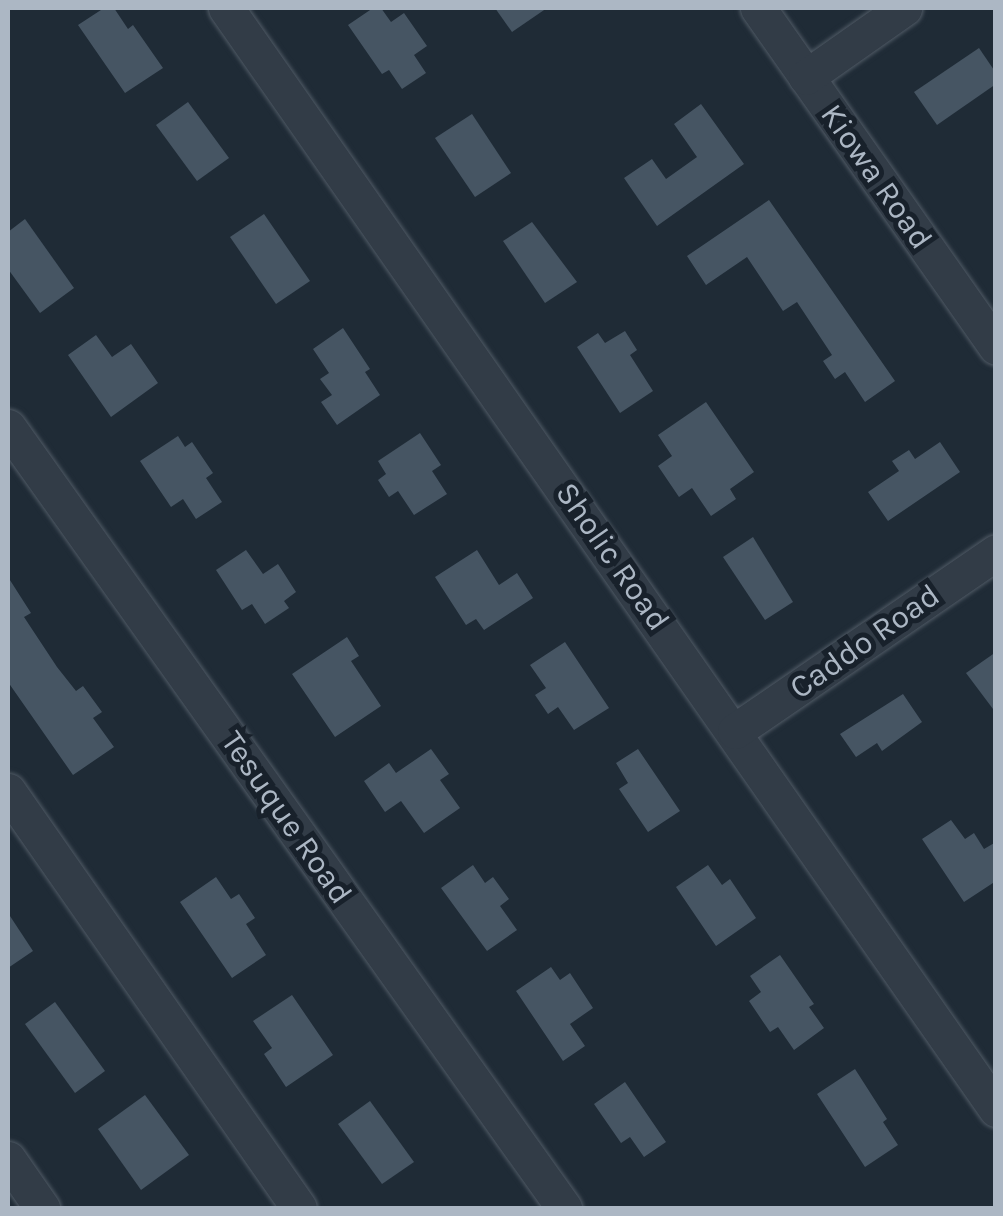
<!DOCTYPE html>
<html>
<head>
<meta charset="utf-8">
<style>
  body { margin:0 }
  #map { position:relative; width:1003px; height:1216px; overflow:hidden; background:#1f2b36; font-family:Karla,sans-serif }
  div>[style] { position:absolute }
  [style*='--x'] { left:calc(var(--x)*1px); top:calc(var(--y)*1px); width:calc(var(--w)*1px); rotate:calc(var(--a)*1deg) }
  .building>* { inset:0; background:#465563 }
  .roads { filter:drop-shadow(0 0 2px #505a65) drop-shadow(0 0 2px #505a65) }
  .minor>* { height:35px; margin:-17.5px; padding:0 17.5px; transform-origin:17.5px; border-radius:17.5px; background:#323c47 }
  span { translate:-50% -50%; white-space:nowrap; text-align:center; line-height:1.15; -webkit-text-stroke:10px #18212b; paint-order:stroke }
  .street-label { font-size:32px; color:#acb7c4 }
  .frame { position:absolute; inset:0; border:10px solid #acb7c4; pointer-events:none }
</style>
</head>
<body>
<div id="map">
  <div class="building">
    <i style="clip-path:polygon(104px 8px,114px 8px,128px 29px,133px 25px,163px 68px,125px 93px,78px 25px)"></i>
    <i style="clip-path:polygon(373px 8px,381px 8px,391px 22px,404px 13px,427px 46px,414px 55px,426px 73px,402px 89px,389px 70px,382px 74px,348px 25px)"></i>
    <i style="clip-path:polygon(495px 8px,547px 8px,512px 32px)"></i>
    <i style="clip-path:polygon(979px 48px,996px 73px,996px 84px,937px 125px,914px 92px)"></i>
    <i style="clip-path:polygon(188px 102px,229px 158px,197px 181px,156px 125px)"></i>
    <i style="clip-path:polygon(701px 104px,744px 164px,657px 226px,624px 178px,652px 159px,666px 179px,697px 157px,674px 124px)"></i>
    <i style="clip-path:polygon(472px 114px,511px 173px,475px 197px,435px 138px)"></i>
    <i style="clip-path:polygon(769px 200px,895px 381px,865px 402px,845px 372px,835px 379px,823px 361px,832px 355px,797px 302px,783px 311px,747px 257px,706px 285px,687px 256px)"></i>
    <i style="clip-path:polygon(264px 214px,310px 281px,276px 304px,230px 237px)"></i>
    <i style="clip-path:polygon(25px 219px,74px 288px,40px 313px,8px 269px,8px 232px)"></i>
    <i style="clip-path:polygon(532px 222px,577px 282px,545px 303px,503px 241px)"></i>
    <i style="clip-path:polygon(343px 328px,370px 369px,365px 372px,380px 395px,337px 425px,321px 402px,332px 395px,320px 379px,329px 373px,313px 349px)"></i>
    <i style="clip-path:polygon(625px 331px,637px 350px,630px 355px,653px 391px,620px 413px,577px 347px,598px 333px,605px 343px)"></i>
    <i style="clip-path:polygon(96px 335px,112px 357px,131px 344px,158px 383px,111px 417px,68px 355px)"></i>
    <i style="clip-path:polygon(706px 402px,754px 472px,730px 489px,736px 499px,711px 516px,692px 488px,679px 497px,658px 466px,672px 456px,658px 435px)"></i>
    <i style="clip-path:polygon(420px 433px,441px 465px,432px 471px,447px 494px,414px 515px,398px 491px,389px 497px,378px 480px,386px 474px,378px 461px)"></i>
    <i style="clip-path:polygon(178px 436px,185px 447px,192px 442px,213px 473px,206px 478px,222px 502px,196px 519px,183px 499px,171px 507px,140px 461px)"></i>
    <i style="clip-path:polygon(940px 442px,960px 472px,888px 521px,868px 492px,899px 471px,892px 461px,909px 450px,915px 459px)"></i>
    <i style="clip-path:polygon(753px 537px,793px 602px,765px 620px,723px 557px)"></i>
    <i style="clip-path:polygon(246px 550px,263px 574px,278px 564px,296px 592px,284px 601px,289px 608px,265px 624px,252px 604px,242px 610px,216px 570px)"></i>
    <i style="clip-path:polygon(477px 550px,499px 585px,517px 573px,533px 598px,484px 630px,476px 619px,466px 625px,435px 577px)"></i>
    <i style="clip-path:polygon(8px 577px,31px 613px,24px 617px,57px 667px,76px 691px,83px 686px,102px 712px,93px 718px,114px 747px,73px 775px,8px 682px)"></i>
    <i style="clip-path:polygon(347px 637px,359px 656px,351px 661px,381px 706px,335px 737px,292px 674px)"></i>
    <i style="clip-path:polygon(565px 642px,609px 708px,574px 730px,558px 707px,548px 714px,535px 695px,546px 688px,530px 665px)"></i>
    <i style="clip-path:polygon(996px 652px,996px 713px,966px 673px)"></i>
    <i style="clip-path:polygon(903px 694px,922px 722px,882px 751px,877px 743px,856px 757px,840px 734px)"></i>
    <i style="clip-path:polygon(431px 749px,449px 774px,440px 780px,460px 808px,424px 833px,401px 801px,385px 812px,364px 781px,389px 763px,396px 773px)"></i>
    <i style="clip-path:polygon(638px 749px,680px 811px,648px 832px,619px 789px,628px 783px,616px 763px)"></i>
    <i style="clip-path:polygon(951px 820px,965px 839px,974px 833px,984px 849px,996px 842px,996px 881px,964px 902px,922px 839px)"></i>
    <i style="clip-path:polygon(473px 865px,485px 883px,493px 877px,509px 899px,500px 906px,517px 930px,487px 951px,441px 888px)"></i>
    <i style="clip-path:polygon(708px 865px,722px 885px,730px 879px,756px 918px,716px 946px,676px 887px)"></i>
    <i style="clip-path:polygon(216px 877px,231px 899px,239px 894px,255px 918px,246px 924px,266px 955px,232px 978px,180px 902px)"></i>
    <i style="clip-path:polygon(8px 913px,33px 951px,8px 968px)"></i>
    <i style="clip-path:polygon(780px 955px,814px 1004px,809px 1007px,824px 1028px,794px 1050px,778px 1027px,770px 1032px,749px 1001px,761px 992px,750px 976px)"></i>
    <i style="clip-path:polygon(551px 967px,560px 980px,570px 973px,593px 1008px,570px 1024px,585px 1046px,563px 1061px,516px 991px)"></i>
    <i style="clip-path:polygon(292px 995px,333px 1055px,286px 1087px,264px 1054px,272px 1048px,253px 1021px)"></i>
    <i style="clip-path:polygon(55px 1002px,105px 1071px,75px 1093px,25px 1024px)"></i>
    <i style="clip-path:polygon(855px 1069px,887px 1119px,883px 1122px,898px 1145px,865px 1167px,817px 1094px)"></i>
    <i style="clip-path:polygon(625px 1082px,666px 1142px,644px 1157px,630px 1137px,621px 1143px,594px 1104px)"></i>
    <i style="clip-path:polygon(145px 1095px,189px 1155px,141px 1190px,98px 1129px)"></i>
    <i style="clip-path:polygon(370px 1101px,414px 1162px,382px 1184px,338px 1124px)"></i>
  </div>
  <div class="roads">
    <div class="minor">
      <i style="--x:226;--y:8;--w:1344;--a:55.03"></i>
      <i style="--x:758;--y:8;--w:414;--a:54.9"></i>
      <i style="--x:806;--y:77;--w:120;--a:-35.1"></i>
      <i style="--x:8;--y:427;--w:959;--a:54.55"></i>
      <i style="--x:735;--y:731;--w:316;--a:-34.4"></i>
      <i style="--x:8;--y:791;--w:508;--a:55.09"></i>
      <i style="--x:8;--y:1159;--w:60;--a:55.2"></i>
    </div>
  </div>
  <div class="street-label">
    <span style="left:876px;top:177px;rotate:55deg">Kiowa Road</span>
    <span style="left:612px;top:557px;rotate:55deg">Sholic Road</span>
    <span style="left:865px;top:642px;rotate:-35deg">Caddo Road</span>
    <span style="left:286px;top:818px;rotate:55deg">Tesuque Road</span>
  </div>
  <div class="frame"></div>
</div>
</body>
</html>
